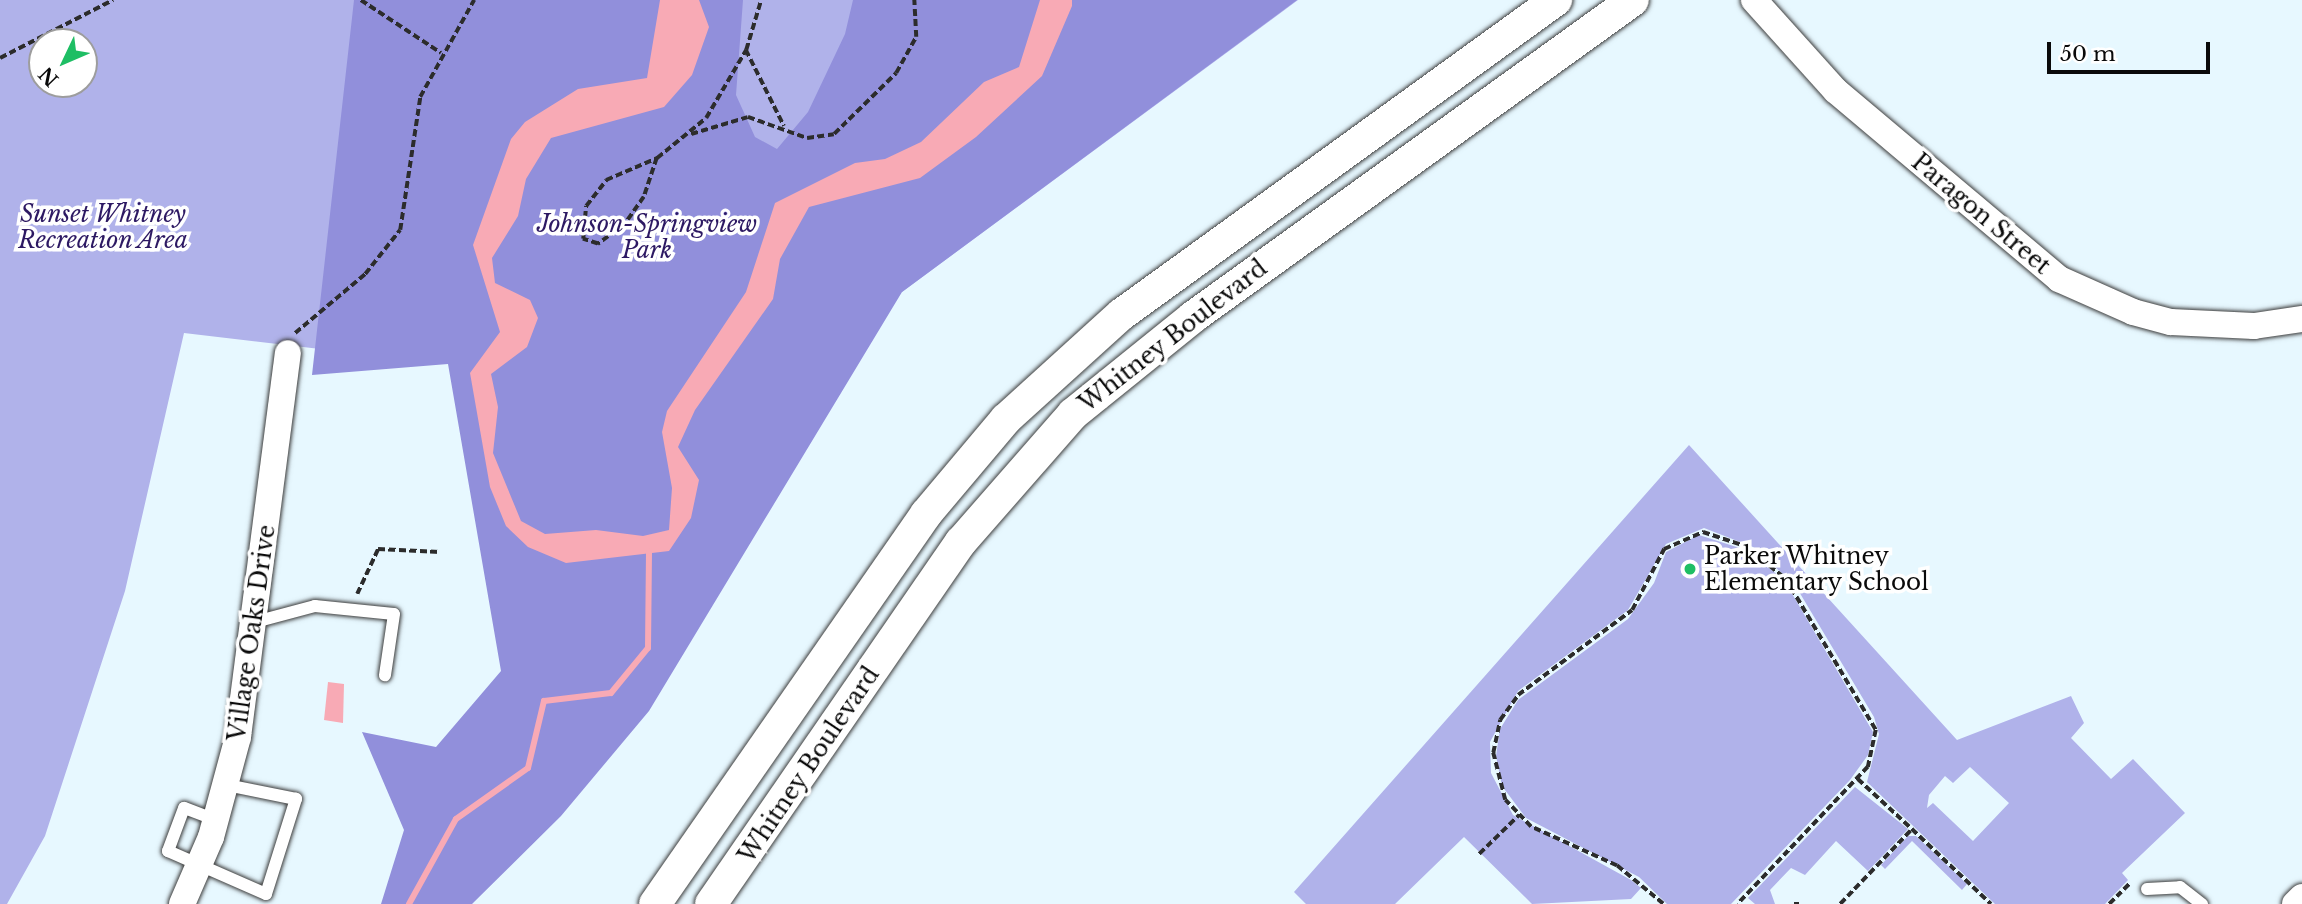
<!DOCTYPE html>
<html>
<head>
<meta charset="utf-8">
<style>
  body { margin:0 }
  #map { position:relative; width:2302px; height:904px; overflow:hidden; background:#e7f8ff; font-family:"Libre Baskerville",serif }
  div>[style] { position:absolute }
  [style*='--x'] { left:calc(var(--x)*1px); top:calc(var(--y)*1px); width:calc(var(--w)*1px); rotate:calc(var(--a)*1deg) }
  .green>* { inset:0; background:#b0b2ea }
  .forest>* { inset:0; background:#918fdb }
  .water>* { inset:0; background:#f8aab5 }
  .stream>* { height:6px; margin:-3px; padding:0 3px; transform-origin:3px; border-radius:3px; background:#f8aab5 }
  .path>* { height:3.5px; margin-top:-1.75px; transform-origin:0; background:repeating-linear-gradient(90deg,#2c2c2c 0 7px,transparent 0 10.5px) }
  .roads { filter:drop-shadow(0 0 2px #3d3d3d) drop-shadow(0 0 2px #3d3d3d) }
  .service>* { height:12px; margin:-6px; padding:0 6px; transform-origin:6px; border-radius:6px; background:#fff }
  .minor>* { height:26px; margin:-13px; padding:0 13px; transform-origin:13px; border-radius:13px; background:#fff }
  .tertiary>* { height:32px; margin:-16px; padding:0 16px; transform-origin:16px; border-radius:16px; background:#fff }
  .dots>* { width:19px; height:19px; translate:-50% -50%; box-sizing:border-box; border:4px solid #fff; border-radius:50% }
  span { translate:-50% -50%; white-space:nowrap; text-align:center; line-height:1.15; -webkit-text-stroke:7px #fff; paint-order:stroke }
  .park-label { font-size:23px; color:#2d1963; font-style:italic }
  .street-label { font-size:23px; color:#0a0a0a }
  .poi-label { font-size:23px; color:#0a0a0a }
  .left { translate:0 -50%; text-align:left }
  .north { position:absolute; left:28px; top:28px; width:70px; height:70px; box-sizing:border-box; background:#fff; border:2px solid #9d9d9d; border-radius:50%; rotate:226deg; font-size:19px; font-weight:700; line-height:28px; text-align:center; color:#0a0a0a }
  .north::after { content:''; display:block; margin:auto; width:24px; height:32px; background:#1ebe64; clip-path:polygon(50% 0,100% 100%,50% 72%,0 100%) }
  .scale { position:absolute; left:2047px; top:42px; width:163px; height:32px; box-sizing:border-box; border:4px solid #0a0a0a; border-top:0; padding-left:9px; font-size:21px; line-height:24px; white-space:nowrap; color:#0a0a0a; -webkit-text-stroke:5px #fff; paint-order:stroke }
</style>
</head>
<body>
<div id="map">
  <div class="green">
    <i style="clip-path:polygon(evenodd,0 0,1298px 0,902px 292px,448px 364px,184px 333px,125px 591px,45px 836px,7px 904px,0 904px,0 0,42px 42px,84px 42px,84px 84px,42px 84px,42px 42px)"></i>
    <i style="clip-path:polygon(evenodd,1689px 445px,1957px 740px,2071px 696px,2084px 723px,2071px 738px,2111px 779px,2133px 759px,2185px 813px,2122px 873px,2128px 880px,2105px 904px,1995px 904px,1867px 782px,1879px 734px,1874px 717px,1795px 585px,1753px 547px,1704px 528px,1666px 544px,1628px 610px,1518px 691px,1490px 742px,1491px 773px,1513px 815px,1631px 880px,1641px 888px,1631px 899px,1532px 904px,1464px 837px,1395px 904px,1306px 904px,1294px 892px,1689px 445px,1970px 767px,2009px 803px,1973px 841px,1933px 803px,1927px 808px,1929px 795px,1945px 776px,1953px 783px,1970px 767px)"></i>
    <i style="clip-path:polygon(1699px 535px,1746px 550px,1784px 580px,1873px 732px,1868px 755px,1850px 780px,1731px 904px,1667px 904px,1639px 877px,1526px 818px,1502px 786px,1496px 756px,1500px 729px,1518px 700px,1628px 619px,1654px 583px,1666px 552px)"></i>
    <i style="clip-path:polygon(1855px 787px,1908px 829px,1868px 871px,1836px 841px,1805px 875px,1791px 868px,1770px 890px,1775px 904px,1755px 904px,1748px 898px)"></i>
    <i style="clip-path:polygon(1908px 836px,1916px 836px,1967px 884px,1962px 890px,1912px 841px,1885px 869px,1881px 865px)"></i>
  </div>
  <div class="forest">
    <i style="clip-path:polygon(354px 0,743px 0,736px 95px,755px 137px,777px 149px,808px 112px,845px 34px,853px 0,1297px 0,902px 292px,649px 711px,561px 816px,472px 904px,381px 904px,404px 830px,362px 732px,436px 747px,501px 671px,448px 364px,312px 375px)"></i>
  </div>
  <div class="water">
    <i style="clip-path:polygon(660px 0,699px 0,709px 27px,692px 75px,664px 107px,551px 138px,526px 179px,518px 216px,492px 258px,495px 283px,530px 300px,538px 318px,527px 347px,491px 374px,498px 407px,493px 453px,521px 521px,545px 534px,596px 530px,643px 536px,669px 530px,672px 488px,662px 432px,667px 411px,746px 292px,775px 203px,855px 163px,885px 159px,921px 142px,984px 82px,1019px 67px,1040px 0,1072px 0,1072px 6px,1042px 76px,976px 137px,920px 178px,809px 207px,780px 259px,773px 299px,695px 410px,678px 447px,699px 480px,691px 518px,669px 551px,566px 563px,528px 547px,506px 526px,490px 487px,470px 373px,500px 332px,473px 245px,511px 139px,525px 122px,578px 89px,647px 78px)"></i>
    <i style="clip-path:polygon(328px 682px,344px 684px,343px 723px,324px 720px)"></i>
  </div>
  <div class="stream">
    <i style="--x:409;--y:904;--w:97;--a:-61.1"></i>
    <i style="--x:456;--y:819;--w:88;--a:-35.3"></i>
    <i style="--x:528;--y:768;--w:69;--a:-76.6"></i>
    <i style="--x:544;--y:701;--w:67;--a:-6.8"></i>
    <i style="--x:611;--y:693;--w:58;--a:-50.6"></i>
    <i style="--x:648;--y:648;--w:97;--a:-89.4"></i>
  </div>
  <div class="path">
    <i style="--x:361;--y:0;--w:96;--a:33.5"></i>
    <i style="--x:746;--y:50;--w:85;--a:63.4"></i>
    <i style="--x:0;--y:58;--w:127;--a:-27.2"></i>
    <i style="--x:691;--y:134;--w:59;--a:-16.6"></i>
    <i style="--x:748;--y:117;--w:63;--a:19.6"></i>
    <i style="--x:807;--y:138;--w:27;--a:-8"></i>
    <i style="--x:834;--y:134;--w:87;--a:-44.5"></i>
    <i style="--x:896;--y:73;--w:41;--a:-60.9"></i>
    <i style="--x:916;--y:37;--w:37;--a:-93"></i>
    <i style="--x:657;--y:158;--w:41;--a:108.4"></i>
    <i style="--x:644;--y:197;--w:33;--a:125"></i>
    <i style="--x:625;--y:224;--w:34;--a:143"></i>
    <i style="--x:598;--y:244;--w:16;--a:-162"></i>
    <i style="--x:583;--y:239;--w:33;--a:-85"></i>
    <i style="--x:586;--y:206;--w:33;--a:-52"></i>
    <i style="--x:606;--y:180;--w:56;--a:-23.3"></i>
    <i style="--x:657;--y:158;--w:63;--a:-39.2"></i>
    <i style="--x:706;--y:118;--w:79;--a:-59.5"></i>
    <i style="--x:746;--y:50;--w:52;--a:-73.3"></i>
    <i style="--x:295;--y:333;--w:92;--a:-40.1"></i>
    <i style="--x:365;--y:274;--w:56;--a:-51.5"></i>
    <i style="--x:400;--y:230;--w:134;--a:-81.4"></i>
    <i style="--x:420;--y:97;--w:111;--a:-60.9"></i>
    <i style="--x:357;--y:594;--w:50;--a:-65"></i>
    <i style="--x:378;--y:549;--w:62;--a:2.8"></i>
    <i style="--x:1858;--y:779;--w:74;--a:42.8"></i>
    <i style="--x:1479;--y:854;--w:56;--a:-44.3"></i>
    <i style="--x:1663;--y:904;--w:60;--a:-140.4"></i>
    <i style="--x:1617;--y:866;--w:94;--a:-155.6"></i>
    <i style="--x:1531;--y:827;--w:37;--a:-134"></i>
    <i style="--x:1505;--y:800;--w:49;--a:-104.3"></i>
    <i style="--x:1493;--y:753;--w:34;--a:-78"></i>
    <i style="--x:1500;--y:720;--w:31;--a:-54"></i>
    <i style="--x:1518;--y:695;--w:142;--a:-36.7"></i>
    <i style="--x:1632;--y:610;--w:69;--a:-62.3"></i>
    <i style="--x:1664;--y:549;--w:43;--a:-23.6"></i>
    <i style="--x:1703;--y:532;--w:44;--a:18.4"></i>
    <i style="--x:1745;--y:546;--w:53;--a:38.8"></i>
    <i style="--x:1786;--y:579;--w:176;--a:59.2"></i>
    <i style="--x:1876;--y:730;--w:38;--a:102"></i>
    <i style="--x:1868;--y:767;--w:189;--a:133.5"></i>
    <i style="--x:1794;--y:904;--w:5;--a:0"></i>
    <i style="--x:1840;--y:904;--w:104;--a:-46.2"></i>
    <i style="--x:1912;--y:829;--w:109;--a:43.5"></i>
    <i style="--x:2109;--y:904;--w:30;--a:-45"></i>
  </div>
  <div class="roads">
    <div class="service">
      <i style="--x:255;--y:622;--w:62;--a:-14.9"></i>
      <i style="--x:315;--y:606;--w:79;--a:5.8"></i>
      <i style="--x:394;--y:614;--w:62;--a:98.4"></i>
      <i style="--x:216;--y:820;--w:34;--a:-159"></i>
      <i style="--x:184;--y:808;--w:46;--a:110.4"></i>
      <i style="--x:168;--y:851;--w:107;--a:23.7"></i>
      <i style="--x:266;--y:894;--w:100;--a:-72.5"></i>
      <i style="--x:296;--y:799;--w:70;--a:-168.5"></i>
      <i style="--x:2147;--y:889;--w:33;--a:-3"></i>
      <i style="--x:2180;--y:887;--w:28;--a:38"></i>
    </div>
    <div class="minor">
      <i style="--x:1754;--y:0;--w:122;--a:48"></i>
      <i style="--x:1836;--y:91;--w:292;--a:40.1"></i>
      <i style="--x:2059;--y:279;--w:81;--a:24"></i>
      <i style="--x:2133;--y:312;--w:39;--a:15"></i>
      <i style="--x:2171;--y:322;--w:83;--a:2.8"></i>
      <i style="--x:2254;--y:326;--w:49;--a:-8.3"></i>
      <i style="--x:182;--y:904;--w:73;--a:-66.6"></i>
      <i style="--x:211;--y:837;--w:104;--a:-74.9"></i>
      <i style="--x:238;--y:737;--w:387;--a:-82.6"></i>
      <i style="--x:2295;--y:904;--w:10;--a:-45"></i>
    </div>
    <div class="tertiary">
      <i style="--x:655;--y:904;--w:475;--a:-55.2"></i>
      <i style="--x:926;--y:514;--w:124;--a:-49.9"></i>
      <i style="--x:1006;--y:419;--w:156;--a:-42.2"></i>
      <i style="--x:1122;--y:314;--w:536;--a:-35.89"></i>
      <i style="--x:711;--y:904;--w:440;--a:-55.4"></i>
      <i style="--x:961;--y:542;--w:170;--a:-48.8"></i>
      <i style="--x:1073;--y:414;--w:154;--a:-38.9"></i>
      <i style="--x:1193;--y:317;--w:542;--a:-35.77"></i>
    </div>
  </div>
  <div class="dots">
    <i style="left:1690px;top:569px;background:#1ebe64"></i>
  </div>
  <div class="park-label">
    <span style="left:103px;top:227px">Sunset Whitney<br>Recreation Area</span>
    <span style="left:647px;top:237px">Johnson-Springview<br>Park</span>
  </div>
  <div class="street-label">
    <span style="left:1981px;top:214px;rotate:40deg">Paragon Street</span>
    <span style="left:1173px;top:336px;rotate:-38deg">Whitney Boulevard</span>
    <span style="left:252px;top:633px;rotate:-82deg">Village Oaks Drive</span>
    <span style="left:809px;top:765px;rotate:-56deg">Whitney Boulevard</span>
  </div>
  <div class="poi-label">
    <span class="left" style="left:1704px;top:569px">Parker Whitney<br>Elementary School</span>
  </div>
  <div class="north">N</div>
  <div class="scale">50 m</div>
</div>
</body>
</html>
